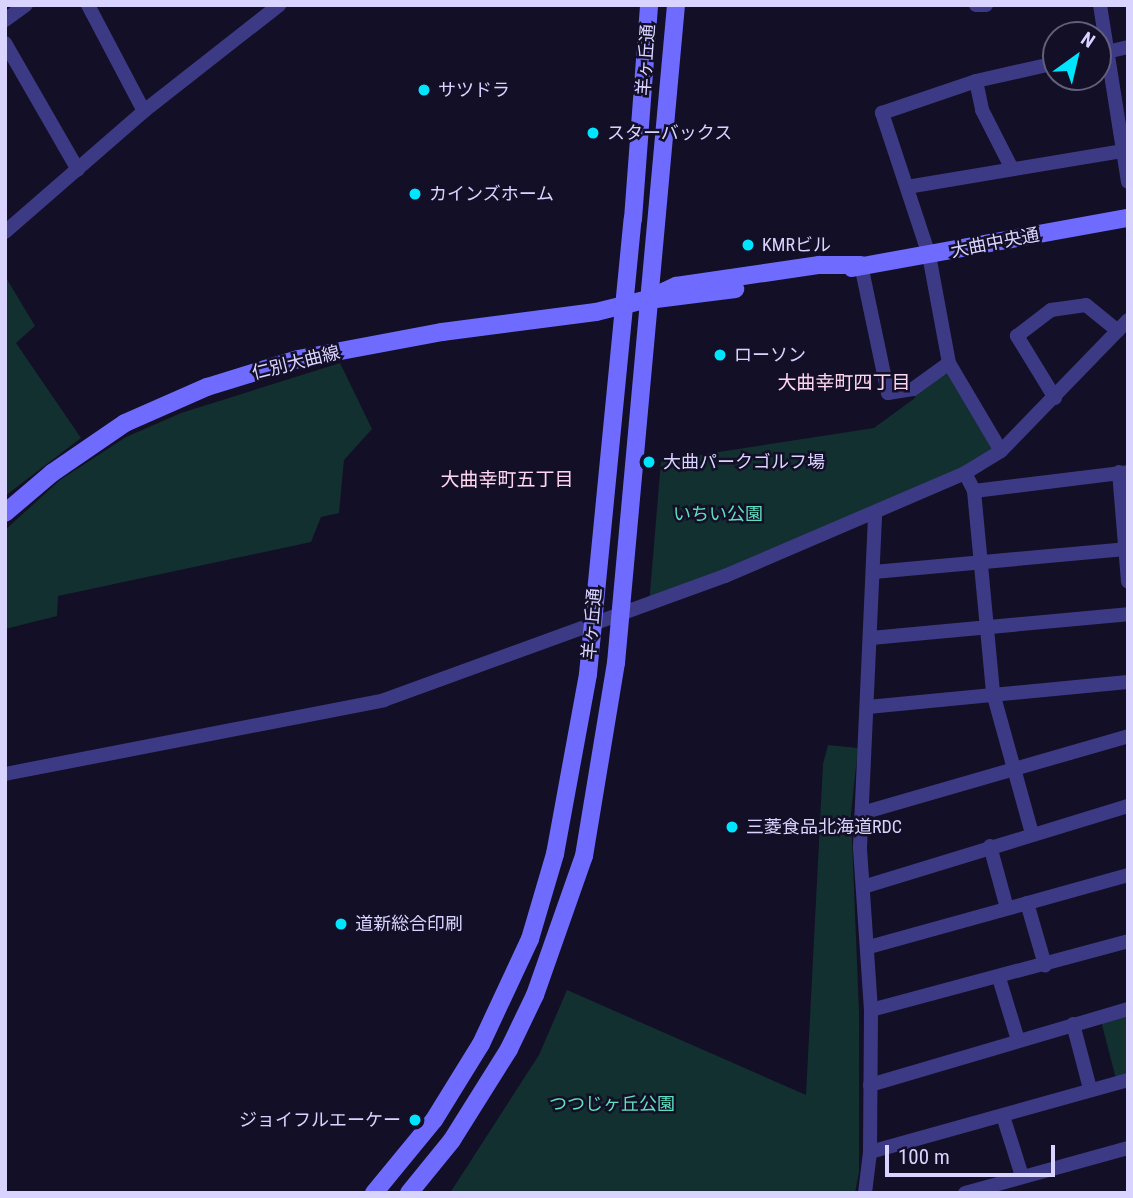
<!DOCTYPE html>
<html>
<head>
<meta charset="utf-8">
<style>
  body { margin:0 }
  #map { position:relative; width:1133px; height:1198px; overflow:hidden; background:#130f26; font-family:"Roboto Condensed","Noto Sans JP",sans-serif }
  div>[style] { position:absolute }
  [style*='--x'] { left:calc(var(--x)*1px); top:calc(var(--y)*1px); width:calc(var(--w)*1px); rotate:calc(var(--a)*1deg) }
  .green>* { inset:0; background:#12302f }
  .street>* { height:14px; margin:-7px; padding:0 7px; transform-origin:7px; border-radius:7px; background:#3d3a85 }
  .secondary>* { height:18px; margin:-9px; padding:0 9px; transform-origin:9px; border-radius:9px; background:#6f6bff }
  .dots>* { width:19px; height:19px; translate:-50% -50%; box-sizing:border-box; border:4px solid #130f26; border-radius:50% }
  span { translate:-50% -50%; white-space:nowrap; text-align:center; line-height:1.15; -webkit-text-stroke:5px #130f26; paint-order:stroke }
  .street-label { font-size:18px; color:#d9d4ff }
  .poi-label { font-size:18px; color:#d9d4ff }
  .left { translate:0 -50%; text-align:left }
  .right { translate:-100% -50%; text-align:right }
  .park-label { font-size:18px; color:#5fe0c0 }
  .neighbourhood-label { font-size:19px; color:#ffd6f0 }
  .frame { position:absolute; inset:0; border:7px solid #d9d4ff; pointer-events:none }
  .north { position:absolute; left:1042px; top:21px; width:70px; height:70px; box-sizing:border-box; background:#130f26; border:2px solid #625e7d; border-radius:50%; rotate:34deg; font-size:19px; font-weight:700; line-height:28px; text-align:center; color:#d9d4ff }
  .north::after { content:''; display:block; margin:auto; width:24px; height:32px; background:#00e5ff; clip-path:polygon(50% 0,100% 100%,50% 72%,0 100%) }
  .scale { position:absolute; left:885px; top:1145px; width:170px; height:32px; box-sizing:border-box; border:4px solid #d9d4ff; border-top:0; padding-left:9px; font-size:21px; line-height:24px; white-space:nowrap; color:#d9d4ff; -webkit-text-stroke:5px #130f26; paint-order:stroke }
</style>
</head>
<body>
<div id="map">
  <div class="green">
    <i style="clip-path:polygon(5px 276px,35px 326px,16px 343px,81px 438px,5px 496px)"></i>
    <i style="clip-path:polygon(340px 363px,372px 429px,344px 460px,339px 513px,321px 517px,311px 542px,58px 596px,57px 616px,5px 629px,5px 530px,60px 480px,126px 437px,181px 413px)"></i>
    <i style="clip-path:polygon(949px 363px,1001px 451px,649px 605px,661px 461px,874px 428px,915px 398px,913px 389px)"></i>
    <i style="clip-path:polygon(828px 745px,858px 748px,851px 814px,859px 1012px,859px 1172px,855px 1193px,450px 1193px,539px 1055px,567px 990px,806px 1095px,823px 764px)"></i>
    <i style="clip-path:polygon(1128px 1009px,1128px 1080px,1117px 1083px,1100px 1017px)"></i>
  </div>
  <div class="street">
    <i style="--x:88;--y:5;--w:120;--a:62.2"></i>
    <i style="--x:976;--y:5;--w:10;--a:0"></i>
    <i style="--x:1100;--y:5;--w:179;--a:81"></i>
    <i style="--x:5;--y:20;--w:26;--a:-36"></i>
    <i style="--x:5;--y:43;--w:146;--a:60.1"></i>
    <i style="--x:1098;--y:54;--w:31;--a:-13"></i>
    <i style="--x:976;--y:81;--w:30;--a:78"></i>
    <i style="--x:982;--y:110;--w:66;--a:63"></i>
    <i style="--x:907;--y:187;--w:224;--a:-9.5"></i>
    <i style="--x:5;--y:232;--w:184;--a:-41"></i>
    <i style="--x:144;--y:111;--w:172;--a:-38.1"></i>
    <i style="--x:861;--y:265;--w:131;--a:78.1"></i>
    <i style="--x:888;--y:393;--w:25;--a:-9"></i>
    <i style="--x:913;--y:389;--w:44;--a:-35.8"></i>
    <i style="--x:1055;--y:398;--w:73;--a:-121.5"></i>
    <i style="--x:1017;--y:336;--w:43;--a:-37.4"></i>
    <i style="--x:1051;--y:310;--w:35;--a:-8"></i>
    <i style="--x:1086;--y:305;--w:41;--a:39.1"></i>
    <i style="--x:1001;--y:451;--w:102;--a:-120.6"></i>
    <i style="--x:949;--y:363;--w:110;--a:-100.5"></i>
    <i style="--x:929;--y:255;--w:150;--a:-108.3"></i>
    <i style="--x:882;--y:113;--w:99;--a:-18.8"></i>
    <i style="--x:976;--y:81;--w:82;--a:-12.7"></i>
    <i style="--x:1119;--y:472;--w:110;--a:85.3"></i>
    <i style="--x:965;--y:473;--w:20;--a:63"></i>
    <i style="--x:974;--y:491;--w:203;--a:84.6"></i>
    <i style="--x:993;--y:693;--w:146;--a:74.5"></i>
    <i style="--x:974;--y:491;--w:155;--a:-7"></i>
    <i style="--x:874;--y:572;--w:255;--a:-5.2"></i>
    <i style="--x:871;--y:638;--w:258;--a:-5.3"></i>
    <i style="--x:868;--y:707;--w:261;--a:-5.5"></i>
    <i style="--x:5;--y:774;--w:386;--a:-11"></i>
    <i style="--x:384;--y:700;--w:363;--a:-20"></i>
    <i style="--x:725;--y:576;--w:261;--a:-23.2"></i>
    <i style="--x:965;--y:473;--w:42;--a:-31.4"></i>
    <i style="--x:1001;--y:451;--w:182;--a:-45.9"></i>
    <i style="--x:862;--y:813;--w:277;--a:-16.1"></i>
    <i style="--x:990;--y:846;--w:64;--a:74.7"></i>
    <i style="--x:863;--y:887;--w:277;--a:-17"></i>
    <i style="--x:1027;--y:903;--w:65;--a:73.8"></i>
    <i style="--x:869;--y:947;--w:269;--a:-15.5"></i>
    <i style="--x:999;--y:978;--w:65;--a:73"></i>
    <i style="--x:871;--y:1010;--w:266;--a:-15"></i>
    <i style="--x:1073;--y:1024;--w:67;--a:75.3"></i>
    <i style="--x:870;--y:1085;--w:269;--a:-16.4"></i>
    <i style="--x:1003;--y:1116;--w:63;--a:72.4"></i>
    <i style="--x:870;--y:1152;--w:268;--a:-15.6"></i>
    <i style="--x:865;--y:1193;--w:41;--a:-83"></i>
    <i style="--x:870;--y:1152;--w:142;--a:-89.6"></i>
    <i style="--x:871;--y:1010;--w:163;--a:-93.9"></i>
    <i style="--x:860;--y:847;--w:335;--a:-87.4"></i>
    <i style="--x:965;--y:1193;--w:169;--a:-15.4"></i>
  </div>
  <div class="secondary">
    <i style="--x:852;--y:268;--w:280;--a:-10.3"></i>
    <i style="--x:656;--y:299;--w:80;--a:-7.2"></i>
    <i style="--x:5;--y:513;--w:62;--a:-40.4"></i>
    <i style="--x:52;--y:473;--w:88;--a:-34.4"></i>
    <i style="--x:125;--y:423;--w:90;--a:-23.7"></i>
    <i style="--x:207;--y:387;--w:95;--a:-17.1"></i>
    <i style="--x:298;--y:359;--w:147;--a:-10.6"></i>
    <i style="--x:442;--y:332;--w:155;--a:-7.4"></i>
    <i style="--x:596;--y:312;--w:54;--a:-14"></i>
    <i style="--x:648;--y:299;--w:31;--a:-25"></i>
    <i style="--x:676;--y:286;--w:145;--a:-8.4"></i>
    <i style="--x:819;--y:265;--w:42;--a:0"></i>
    <i style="--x:374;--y:1193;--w:94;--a:-50.6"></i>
    <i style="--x:434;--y:1120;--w:89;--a:-58.3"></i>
    <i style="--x:481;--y:1044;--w:116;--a:-65"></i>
    <i style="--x:530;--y:939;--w:89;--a:-73.6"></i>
    <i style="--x:555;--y:854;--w:183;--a:-79.6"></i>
    <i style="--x:588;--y:674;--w:457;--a:-84.4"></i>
    <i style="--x:633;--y:219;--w:215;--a:-85.7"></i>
    <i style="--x:409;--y:1193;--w:68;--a:-50.9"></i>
    <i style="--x:452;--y:1140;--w:107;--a:-57.9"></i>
    <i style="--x:509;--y:1049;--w:60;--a:-64.3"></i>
    <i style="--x:535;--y:995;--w:147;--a:-70.6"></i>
    <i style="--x:584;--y:856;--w:196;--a:-80.6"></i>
    <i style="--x:616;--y:663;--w:661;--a:-84.79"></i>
  </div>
  <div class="dots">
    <i style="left:424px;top:90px;background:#00e5ff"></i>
    <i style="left:593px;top:133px;background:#00e5ff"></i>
    <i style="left:415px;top:194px;background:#00e5ff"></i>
    <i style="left:748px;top:245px;background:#00e5ff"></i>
    <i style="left:720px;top:355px;background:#00e5ff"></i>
    <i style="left:649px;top:462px;background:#00e5ff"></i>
    <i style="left:732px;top:827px;background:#00e5ff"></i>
    <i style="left:341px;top:924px;background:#00e5ff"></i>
    <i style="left:415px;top:1120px;background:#00e5ff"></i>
  </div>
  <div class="street-label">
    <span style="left:646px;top:60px;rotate:-86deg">羊ヶ丘通</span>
    <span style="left:995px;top:243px;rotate:-11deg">大曲中央通</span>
    <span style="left:296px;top:363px;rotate:-14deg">仁別大曲線</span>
    <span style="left:592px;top:624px;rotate:-85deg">羊ヶ丘通</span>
  </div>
  <div class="poi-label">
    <span class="left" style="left:438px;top:90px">サツドラ</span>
    <span class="left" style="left:607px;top:133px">スターバックス</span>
    <span class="left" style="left:429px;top:194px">カインズホーム</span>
    <span class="left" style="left:762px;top:245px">KMRビル</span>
    <span class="left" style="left:734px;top:355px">ローソン</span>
    <span class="left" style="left:663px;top:462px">大曲パークゴルフ場</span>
    <span class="left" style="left:746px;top:827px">三菱食品北海道RDC</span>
    <span class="left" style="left:355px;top:924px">道新総合印刷</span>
    <span class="right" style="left:401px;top:1120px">ジョイフルエーケー</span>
  </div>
  <div class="park-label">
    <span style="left:718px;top:514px">いちい公園</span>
    <span style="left:612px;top:1104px">つつじヶ丘公園</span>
  </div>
  <div class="neighbourhood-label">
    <span style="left:844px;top:383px">大曲幸町四丁目</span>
    <span style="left:507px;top:480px">大曲幸町五丁目</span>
  </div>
  <div class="frame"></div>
  <div class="north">N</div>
  <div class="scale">100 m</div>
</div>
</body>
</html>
